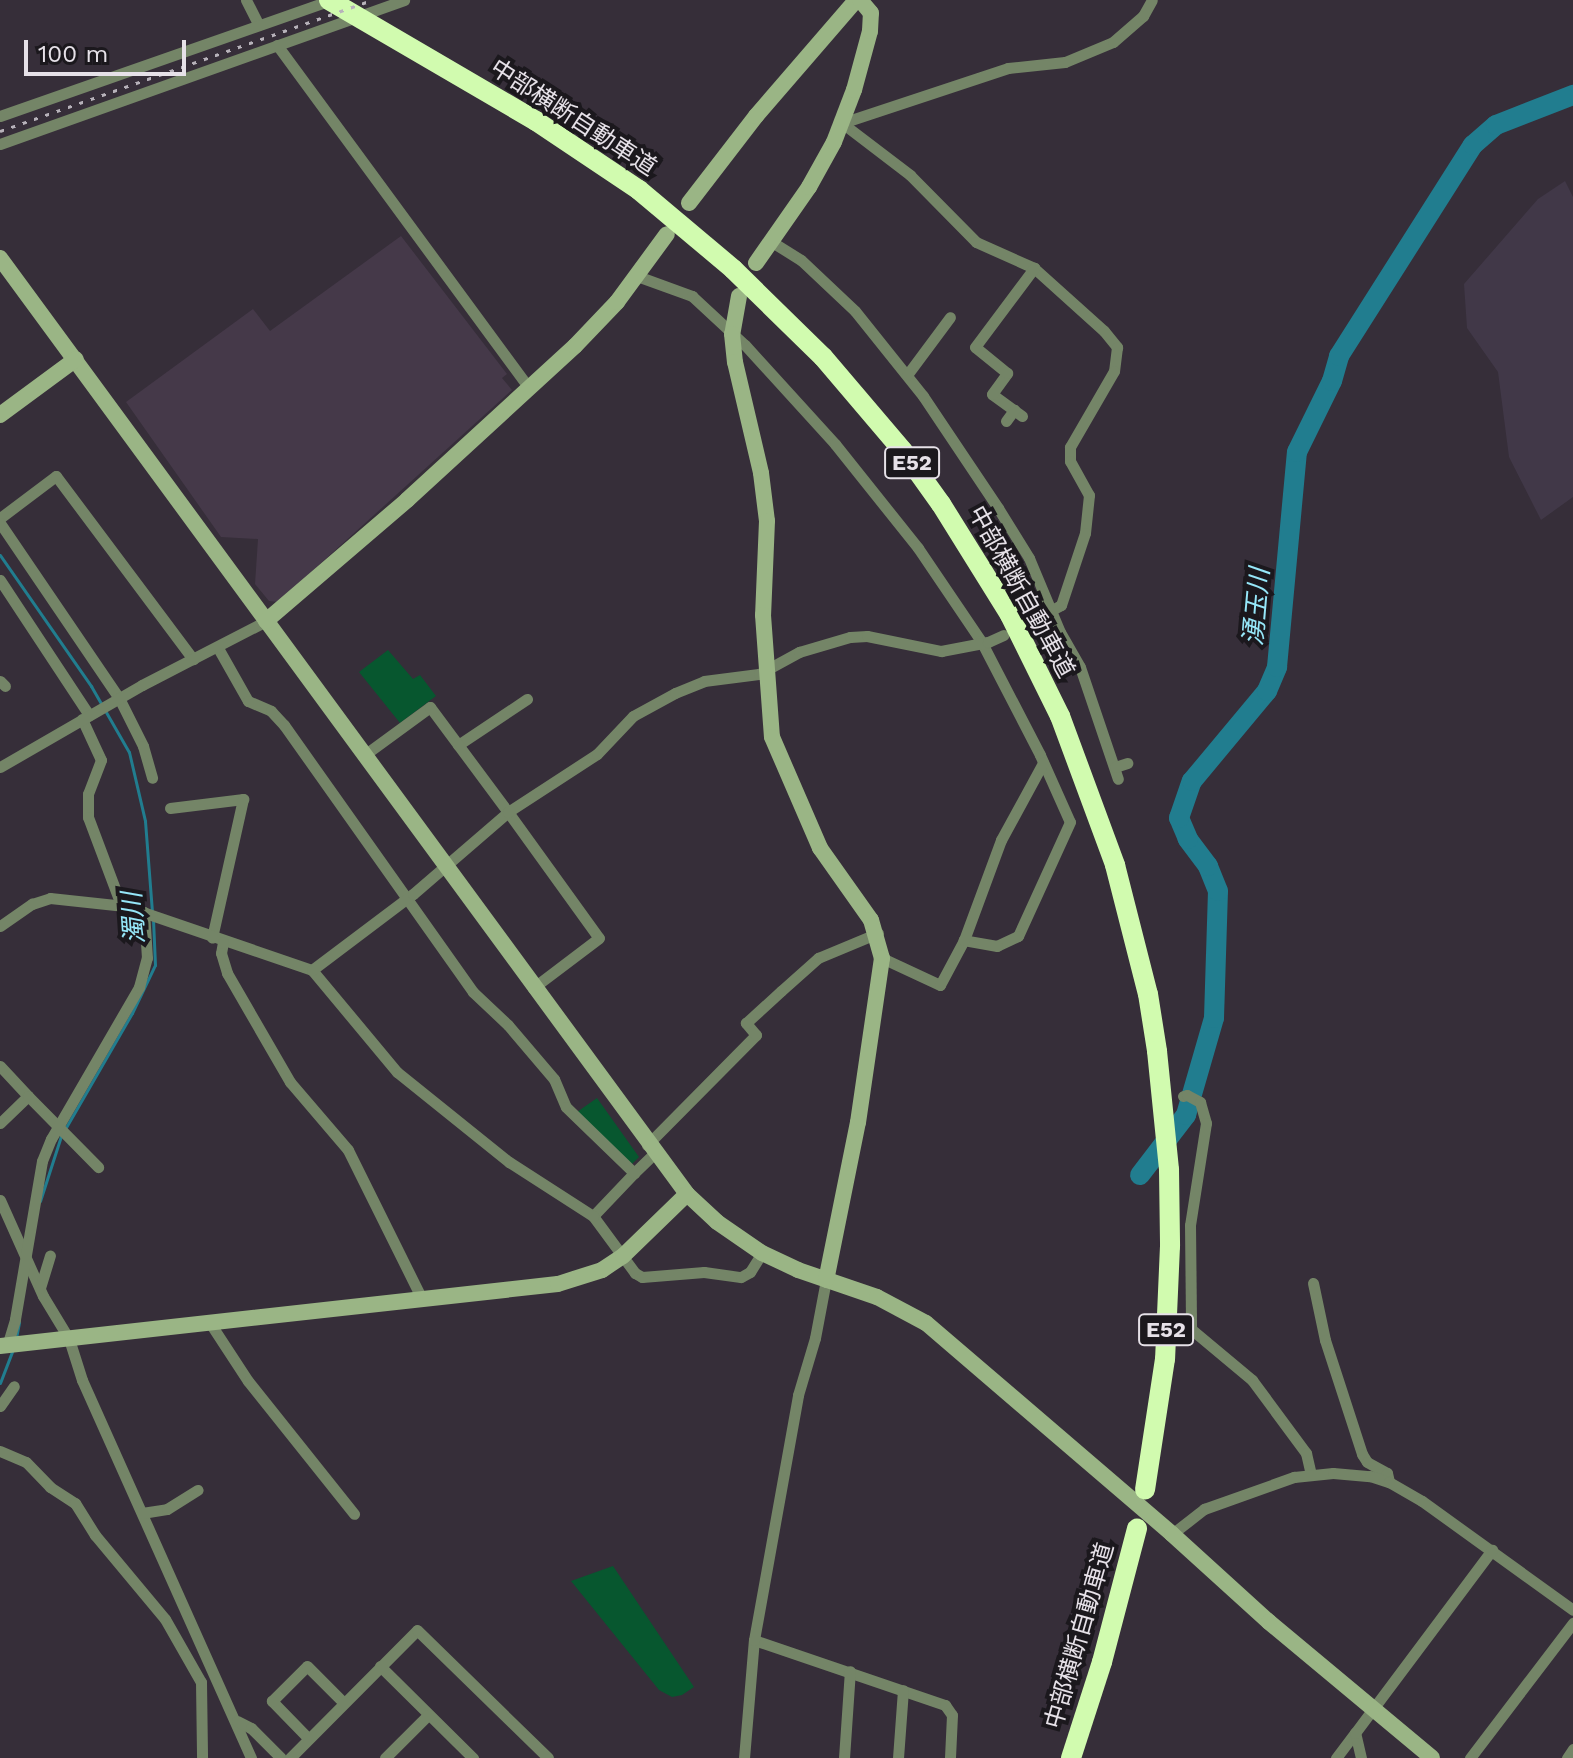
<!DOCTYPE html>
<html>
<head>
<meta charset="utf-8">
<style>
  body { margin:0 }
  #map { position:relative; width:1573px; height:1758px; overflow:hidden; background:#362e39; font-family:"Work Sans","Noto Sans JP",sans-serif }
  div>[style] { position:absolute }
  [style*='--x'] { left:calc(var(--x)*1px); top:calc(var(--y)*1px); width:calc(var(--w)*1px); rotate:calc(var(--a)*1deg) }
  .industrial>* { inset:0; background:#413848 }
  .built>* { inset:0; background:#453949 }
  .green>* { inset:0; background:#07572f }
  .stream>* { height:3px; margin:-1.5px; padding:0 1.5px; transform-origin:1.5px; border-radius:1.5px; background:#217d8f }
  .river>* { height:20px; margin:-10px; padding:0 10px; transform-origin:10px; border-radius:10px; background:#217d8f }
  .street>* { height:11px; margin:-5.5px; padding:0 5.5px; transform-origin:5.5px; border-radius:5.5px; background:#748567 }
  .secondary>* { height:16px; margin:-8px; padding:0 8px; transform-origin:8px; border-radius:8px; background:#9ab585 }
  .highway>* { height:20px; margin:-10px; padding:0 10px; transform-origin:10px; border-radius:10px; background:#d1fbaf }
  .rail>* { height:3px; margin-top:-1.5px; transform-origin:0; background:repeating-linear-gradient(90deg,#b7b2ba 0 4px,transparent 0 12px) }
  span { translate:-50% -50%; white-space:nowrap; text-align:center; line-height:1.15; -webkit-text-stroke:8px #1b181d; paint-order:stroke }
  .shield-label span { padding:2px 6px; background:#1b181d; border:2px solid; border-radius:6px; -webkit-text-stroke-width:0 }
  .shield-label { font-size:22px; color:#e6e1e8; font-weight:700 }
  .street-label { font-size:24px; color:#e6e1e8 }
  .water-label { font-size:26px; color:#96e7f9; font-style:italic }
  .scale { position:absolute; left:24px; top:40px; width:162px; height:36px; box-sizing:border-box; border:4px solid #e6e1e8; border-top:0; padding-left:10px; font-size:24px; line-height:28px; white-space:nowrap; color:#e6e1e8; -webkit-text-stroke:6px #1b181d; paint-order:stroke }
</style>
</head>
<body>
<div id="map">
  <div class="industrial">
    <i style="clip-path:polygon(1565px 181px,1573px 197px,1573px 497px,1541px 520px,1509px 457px,1498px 372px,1467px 328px,1464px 284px,1538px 199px)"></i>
  </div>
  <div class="built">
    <i style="clip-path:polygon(401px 236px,507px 374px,502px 378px,512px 390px,278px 602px,269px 601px,255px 584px,258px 539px,221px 537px,126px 402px,253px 309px,270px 331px)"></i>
  </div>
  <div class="green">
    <i style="clip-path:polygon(388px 650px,413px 679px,420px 675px,436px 696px,400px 723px,359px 672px)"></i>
    <i style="clip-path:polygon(597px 1098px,639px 1157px,631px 1165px,577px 1112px)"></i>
    <i style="clip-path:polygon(613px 1566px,694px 1687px,682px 1695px,672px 1697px,659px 1690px,571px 1581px)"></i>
  </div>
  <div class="stream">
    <i style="--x:0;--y:555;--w:160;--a:55.2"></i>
    <i style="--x:91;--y:686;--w:76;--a:60.1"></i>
    <i style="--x:129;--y:752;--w:71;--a:76.9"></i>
    <i style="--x:145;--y:821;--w:91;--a:85.6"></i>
    <i style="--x:65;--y:1129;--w:134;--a:-60"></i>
    <i style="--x:132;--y:1013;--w:53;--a:-64.4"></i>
    <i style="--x:155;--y:965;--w:45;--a:-92.5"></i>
    <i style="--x:40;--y:1201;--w:68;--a:-72.1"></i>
    <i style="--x:16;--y:1338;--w:16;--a:-79"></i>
    <i style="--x:0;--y:1383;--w:36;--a:-69"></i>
  </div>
  <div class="river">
    <i style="--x:1140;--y:1175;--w:76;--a:-52.5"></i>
    <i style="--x:1186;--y:1115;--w:101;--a:-73.9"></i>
    <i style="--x:1214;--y:1018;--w:127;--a:-88.2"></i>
    <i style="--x:1218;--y:891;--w:27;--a:-112"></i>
    <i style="--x:1208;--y:866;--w:34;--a:-127"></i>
    <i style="--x:1188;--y:839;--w:23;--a:-113"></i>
    <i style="--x:1179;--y:818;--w:39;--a:-71"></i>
    <i style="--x:1192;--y:781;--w:117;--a:-50.2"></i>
    <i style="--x:1267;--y:691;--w:26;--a:-67"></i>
    <i style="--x:1277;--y:667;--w:216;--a:-84.7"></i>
    <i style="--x:1297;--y:452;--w:79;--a:-63.8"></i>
    <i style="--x:1332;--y:381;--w:26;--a:-74"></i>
    <i style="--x:1339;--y:356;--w:250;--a:-57.6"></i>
    <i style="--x:1473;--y:145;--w:30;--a:-41"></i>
    <i style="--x:1496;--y:125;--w:83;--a:-21.3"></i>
  </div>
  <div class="street">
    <i style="--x:246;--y:0;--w:28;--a:63"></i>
    <i style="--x:277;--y:45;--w:426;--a:53.7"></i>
    <i style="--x:0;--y:116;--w:352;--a:-19.3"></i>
    <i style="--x:842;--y:123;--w:86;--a:37.4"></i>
    <i style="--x:910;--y:175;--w:94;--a:45.4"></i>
    <i style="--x:976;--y:242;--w:64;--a:24.1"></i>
    <i style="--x:1034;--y:268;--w:94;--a:42"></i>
    <i style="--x:1104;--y:331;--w:21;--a:51"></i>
    <i style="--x:1117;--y:347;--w:24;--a:97"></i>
    <i style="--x:1114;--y:371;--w:88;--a:120.1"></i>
    <i style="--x:1070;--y:447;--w:14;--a:90"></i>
    <i style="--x:1070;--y:461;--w:39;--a:61"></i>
    <i style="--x:1089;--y:495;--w:38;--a:96"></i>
    <i style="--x:1085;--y:533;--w:76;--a:108.4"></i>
    <i style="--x:1061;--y:605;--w:33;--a:151"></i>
    <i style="--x:842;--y:123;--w:175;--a:-18.3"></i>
    <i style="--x:1008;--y:68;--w:57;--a:-6"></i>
    <i style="--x:1065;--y:62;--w:52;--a:-22.6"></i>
    <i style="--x:1113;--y:42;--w:40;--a:-41"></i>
    <i style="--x:1143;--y:16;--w:18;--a:-61"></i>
    <i style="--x:0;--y:144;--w:429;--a:-19.6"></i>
    <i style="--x:772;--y:242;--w:34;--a:32"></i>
    <i style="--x:801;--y:260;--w:74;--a:43.4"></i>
    <i style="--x:855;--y:311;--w:109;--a:51.3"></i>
    <i style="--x:923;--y:396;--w:135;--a:56.2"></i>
    <i style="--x:998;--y:508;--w:59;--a:58.2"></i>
    <i style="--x:1029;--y:558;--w:80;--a:67.3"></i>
    <i style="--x:1060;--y:632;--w:40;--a:60.3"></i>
    <i style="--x:1080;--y:667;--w:118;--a:71.3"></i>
    <i style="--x:637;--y:276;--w:59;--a:20"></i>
    <i style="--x:692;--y:296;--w:72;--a:42.8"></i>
    <i style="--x:745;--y:345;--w:134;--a:47.7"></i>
    <i style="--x:835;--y:444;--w:133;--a:51.4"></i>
    <i style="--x:918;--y:548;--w:112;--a:55.9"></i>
    <i style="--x:981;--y:641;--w:128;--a:62.6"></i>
    <i style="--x:1040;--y:755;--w:73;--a:65.9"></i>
    <i style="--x:1070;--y:822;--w:125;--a:114.5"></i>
    <i style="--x:1018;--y:936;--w:23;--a:155"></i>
    <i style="--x:997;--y:946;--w:34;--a:-170"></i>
    <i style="--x:907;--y:375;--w:72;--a:-53.4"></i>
    <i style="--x:1022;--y:416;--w:37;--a:-144"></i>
    <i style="--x:992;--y:394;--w:26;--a:-54"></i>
    <i style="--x:1007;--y:373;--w:41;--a:-140.9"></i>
    <i style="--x:975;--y:347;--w:99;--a:-53.2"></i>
    <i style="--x:1006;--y:421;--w:14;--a:-54"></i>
    <i style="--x:0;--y:518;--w:70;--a:-36.9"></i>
    <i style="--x:56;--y:476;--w:229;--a:53.2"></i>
    <i style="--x:0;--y:523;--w:212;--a:55.8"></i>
    <i style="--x:119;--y:698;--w:54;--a:63.4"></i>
    <i style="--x:143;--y:746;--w:33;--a:74"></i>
    <i style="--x:0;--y:580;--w:162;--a:56.6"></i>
    <i style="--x:218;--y:648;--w:61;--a:60.5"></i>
    <i style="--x:248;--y:701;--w:25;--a:23"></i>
    <i style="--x:271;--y:711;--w:19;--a:47"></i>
    <i style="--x:284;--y:725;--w:327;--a:54.7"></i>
    <i style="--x:473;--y:992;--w:48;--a:43.3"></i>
    <i style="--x:508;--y:1025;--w:71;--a:49.6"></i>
    <i style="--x:554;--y:1079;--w:30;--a:67"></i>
    <i style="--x:566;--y:1107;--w:95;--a:44.1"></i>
    <i style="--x:634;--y:1173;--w:59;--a:133.6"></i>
    <i style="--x:593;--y:1216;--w:71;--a:53.6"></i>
    <i style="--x:635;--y:1273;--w:8;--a:30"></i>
    <i style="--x:642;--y:1277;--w:62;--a:-4.6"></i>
    <i style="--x:704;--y:1272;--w:37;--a:8"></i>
    <i style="--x:741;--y:1277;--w:10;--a:-29"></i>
    <i style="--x:750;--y:1272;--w:22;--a:-58"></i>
    <i style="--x:0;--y:681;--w:7;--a:45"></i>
    <i style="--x:82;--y:719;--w:45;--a:65.1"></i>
    <i style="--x:101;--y:760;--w:36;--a:111"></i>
    <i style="--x:88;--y:794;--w:23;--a:90"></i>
    <i style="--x:88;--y:817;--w:94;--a:69.4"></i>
    <i style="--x:458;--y:745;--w:83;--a:-33.7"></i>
    <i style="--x:363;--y:756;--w:83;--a:-36.2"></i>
    <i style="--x:430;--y:707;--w:131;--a:53.4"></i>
    <i style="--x:508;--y:812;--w:155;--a:54.2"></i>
    <i style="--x:599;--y:938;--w:83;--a:142.9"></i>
    <i style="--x:0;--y:767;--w:164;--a:-30"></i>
    <i style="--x:142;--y:685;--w:140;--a:-27.3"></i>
    <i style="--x:1115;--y:767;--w:13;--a:-18"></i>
    <i style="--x:170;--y:808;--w:74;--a:-7"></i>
    <i style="--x:243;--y:799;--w:142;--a:102.6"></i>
    <i style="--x:0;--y:926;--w:39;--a:-35"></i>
    <i style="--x:32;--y:904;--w:19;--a:-18"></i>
    <i style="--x:50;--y:898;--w:75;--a:6.1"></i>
    <i style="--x:125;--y:906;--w:198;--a:18.9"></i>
    <i style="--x:312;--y:970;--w:133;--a:50.2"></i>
    <i style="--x:397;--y:1072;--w:144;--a:38.8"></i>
    <i style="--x:509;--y:1162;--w:100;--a:32.7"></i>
    <i style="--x:223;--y:942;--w:11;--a:100"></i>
    <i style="--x:221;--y:953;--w:21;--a:73"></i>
    <i style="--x:227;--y:973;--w:126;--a:60"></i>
    <i style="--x:290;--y:1082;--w:89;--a:49.5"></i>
    <i style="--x:348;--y:1150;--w:166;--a:63.6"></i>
    <i style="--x:882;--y:958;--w:64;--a:25"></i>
    <i style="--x:940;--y:985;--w:51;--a:-61.9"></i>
    <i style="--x:964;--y:940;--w:107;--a:-69.7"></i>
    <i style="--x:1001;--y:840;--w:88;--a:-61.4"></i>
    <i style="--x:312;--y:970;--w:126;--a:-37"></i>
    <i style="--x:413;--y:894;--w:125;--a:-40.8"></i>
    <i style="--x:508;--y:812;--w:106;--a:-33.1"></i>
    <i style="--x:597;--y:754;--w:52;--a:-46.5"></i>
    <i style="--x:633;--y:716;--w:48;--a:-28.7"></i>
    <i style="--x:675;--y:693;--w:31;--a:-22"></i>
    <i style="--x:704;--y:681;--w:55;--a:-7.3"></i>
    <i style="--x:759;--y:674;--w:46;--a:-28.8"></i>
    <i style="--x:799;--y:652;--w:53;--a:-16.4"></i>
    <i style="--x:850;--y:637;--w:17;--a:-3"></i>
    <i style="--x:867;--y:636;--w:76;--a:11.5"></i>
    <i style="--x:941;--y:651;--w:48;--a:-10.8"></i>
    <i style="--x:988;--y:642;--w:17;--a:-24"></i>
    <i style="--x:0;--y:1066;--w:41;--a:47"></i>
    <i style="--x:28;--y:1096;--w:39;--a:136"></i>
    <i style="--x:28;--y:1096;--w:100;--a:45.4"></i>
    <i style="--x:1183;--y:1096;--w:4;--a:-14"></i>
    <i style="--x:1187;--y:1095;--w:15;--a:28"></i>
    <i style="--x:1200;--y:1102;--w:22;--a:74"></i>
    <i style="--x:1206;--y:1123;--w:103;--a:98.9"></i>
    <i style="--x:1190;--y:1225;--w:104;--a:89.4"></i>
    <i style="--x:1191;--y:1329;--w:80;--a:39.9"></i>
    <i style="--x:1252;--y:1380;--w:91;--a:53.5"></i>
    <i style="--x:1306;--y:1453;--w:22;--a:77"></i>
    <i style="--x:647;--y:1145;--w:155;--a:-45.3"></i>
    <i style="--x:756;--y:1035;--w:16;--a:-130"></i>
    <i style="--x:746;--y:1023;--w:47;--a:-42.4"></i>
    <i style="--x:781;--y:991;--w:50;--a:-41.7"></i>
    <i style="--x:818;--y:958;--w:65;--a:-22.6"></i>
    <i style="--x:634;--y:1173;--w:28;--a:-44"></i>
    <i style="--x:0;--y:1200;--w:105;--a:65.9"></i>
    <i style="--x:43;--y:1296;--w:50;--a:58.8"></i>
    <i style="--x:69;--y:1339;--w:43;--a:72.4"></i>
    <i style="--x:82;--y:1380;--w:414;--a:65.9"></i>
    <i style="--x:1313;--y:1283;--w:58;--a:78.1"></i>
    <i style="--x:1325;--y:1340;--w:120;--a:72"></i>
    <i style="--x:1362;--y:1454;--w:9;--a:58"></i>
    <i style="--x:1367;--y:1462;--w:23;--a:29"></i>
    <i style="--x:1387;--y:1473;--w:9;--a:77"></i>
    <i style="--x:40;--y:1288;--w:34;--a:-73"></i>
    <i style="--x:210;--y:1323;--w:69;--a:56.8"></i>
    <i style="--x:248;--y:1381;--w:170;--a:51.4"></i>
    <i style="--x:7;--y:1346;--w:28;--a:-73"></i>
    <i style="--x:15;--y:1319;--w:160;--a:-80.3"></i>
    <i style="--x:42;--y:1161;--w:24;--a:-68"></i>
    <i style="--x:51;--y:1139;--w:176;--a:-59.9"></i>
    <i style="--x:139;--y:987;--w:30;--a:-75"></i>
    <i style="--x:147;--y:958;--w:46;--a:-93.7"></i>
    <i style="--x:0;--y:1406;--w:24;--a:-55"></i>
    <i style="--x:0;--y:1451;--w:28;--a:23"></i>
    <i style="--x:26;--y:1462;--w:35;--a:46"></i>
    <i style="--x:50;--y:1487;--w:30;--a:33"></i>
    <i style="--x:75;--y:1503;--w:38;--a:58"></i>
    <i style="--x:95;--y:1535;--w:109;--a:50.2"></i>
    <i style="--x:165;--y:1619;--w:73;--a:60.3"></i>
    <i style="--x:201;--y:1682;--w:76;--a:89.2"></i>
    <i style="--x:142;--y:1513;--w:25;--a:-9"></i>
    <i style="--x:167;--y:1509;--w:36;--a:-32"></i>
    <i style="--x:1172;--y:1534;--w:41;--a:-38"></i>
    <i style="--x:1204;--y:1509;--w:96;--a:-19.6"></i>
    <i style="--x:1294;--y:1477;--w:39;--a:-6"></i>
    <i style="--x:1333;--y:1473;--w:37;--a:5"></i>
    <i style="--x:1370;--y:1476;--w:20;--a:18"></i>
    <i style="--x:1389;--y:1482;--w:38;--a:30"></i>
    <i style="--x:1422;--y:1501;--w:186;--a:35.8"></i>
    <i style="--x:754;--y:1640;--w:202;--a:18.8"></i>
    <i style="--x:945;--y:1705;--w:12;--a:55"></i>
    <i style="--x:952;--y:1715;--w:43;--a:92.7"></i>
    <i style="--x:380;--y:1666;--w:131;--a:44.7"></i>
    <i style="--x:237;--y:1721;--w:16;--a:27"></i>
    <i style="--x:251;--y:1728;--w:42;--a:45"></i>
    <i style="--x:308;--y:1738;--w:52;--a:-134.2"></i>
    <i style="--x:272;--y:1701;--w:49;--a:-45"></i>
    <i style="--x:307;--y:1666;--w:51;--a:45"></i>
    <i style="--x:290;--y:1758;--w:180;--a:-45.2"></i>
    <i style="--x:417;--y:1630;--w:183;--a:44.3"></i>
    <i style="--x:385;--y:1758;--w:61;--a:-45"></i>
    <i style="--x:744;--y:1758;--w:118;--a:-85.2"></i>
    <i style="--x:754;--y:1640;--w:249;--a:-79.8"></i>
    <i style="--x:798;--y:1395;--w:59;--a:-73.4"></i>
    <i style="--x:815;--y:1338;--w:59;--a:-79.3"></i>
    <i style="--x:844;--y:1758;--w:87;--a:-86.1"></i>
    <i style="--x:898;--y:1758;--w:68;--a:-85.8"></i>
    <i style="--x:1336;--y:1758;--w:31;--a:-53"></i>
    <i style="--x:1361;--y:1758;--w:26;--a:-103"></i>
    <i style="--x:1355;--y:1733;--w:229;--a:-53.2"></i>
    <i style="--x:1470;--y:1758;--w:170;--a:-52.7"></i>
    <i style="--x:1567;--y:1758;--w:11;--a:-56"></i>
  </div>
  <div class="secondary">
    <i style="--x:689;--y:203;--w:110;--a:-52.4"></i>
    <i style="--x:756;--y:116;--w:153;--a:-49.2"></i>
    <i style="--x:0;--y:258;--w:1161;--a:53.72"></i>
    <i style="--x:687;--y:1194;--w:41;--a:43"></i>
    <i style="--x:717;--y:1222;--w:55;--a:34.6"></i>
    <i style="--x:762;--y:1253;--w:40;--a:25"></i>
    <i style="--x:798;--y:1270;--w:83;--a:18.9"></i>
    <i style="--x:877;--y:1297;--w:55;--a:28"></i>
    <i style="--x:926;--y:1323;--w:324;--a:40.6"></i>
    <i style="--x:1172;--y:1534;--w:131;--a:42.2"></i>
    <i style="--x:1269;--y:1622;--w:212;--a:39.8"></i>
    <i style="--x:756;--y:263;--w:93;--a:-55.1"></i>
    <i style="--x:809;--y:187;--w:51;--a:-60.9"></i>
    <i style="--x:834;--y:142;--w:56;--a:-69"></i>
    <i style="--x:854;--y:90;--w:61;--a:-74.8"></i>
    <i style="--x:870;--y:31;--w:18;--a:-87"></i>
    <i style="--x:871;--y:13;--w:17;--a:-130"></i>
    <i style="--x:739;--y:296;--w:39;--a:100"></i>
    <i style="--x:732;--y:334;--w:28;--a:84"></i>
    <i style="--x:735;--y:362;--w:114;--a:76.8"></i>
    <i style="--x:761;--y:473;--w:48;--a:82.9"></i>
    <i style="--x:767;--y:521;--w:94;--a:92.4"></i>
    <i style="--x:763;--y:615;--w:122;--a:85.8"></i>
    <i style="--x:772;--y:737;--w:121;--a:66.6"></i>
    <i style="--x:820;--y:848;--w:88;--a:54.7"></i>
    <i style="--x:871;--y:920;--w:40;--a:74"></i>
    <i style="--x:882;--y:958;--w:166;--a:98.3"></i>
    <i style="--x:858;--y:1122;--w:161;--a:101.4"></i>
    <i style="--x:0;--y:415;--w:94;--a:-36.4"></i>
    <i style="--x:266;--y:621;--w:186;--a:-40.6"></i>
    <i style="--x:407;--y:500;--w:228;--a:-42.5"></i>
    <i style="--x:575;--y:346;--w:61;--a:-46.3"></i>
    <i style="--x:617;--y:302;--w:84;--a:-53.7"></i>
    <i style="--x:0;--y:1346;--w:561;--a:-6.34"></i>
    <i style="--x:558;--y:1284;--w:46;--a:-17.7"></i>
    <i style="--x:602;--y:1270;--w:25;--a:-34"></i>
    <i style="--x:623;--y:1256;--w:89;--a:-44.1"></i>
  </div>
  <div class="highway">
    <i style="--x:329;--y:0;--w:240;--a:30.3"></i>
    <i style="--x:536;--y:121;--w:124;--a:33.8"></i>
    <i style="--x:639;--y:190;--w:123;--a:40"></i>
    <i style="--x:733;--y:269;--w:126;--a:44.4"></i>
    <i style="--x:823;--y:357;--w:123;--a:49.6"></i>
    <i style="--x:903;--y:451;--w:65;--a:54.4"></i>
    <i style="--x:941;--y:504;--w:131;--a:58.1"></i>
    <i style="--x:1010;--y:615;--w:113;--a:63.7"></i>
    <i style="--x:1060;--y:716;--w:159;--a:69.7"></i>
    <i style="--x:1115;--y:865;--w:133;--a:75.7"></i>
    <i style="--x:1148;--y:994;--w:58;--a:81"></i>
    <i style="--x:1157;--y:1051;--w:120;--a:84.2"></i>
    <i style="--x:1169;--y:1170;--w:76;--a:89.2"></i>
    <i style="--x:1170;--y:1246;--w:113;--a:92.5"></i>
    <i style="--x:1165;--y:1359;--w:132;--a:98.7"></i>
    <i style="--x:1071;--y:1758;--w:101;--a:-72.1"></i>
    <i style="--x:1102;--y:1662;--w:138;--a:-75.3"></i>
  </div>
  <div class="rail">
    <i style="--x:0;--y:131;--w:393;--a:-19.4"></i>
  </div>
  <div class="shield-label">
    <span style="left:912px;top:463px">E52</span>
    <span style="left:1166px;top:1330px">E52</span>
  </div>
  <div class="street-label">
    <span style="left:573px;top:118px;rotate:33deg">中部横断自動車道</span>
    <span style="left:1021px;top:592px;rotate:61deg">中部横断自動車道</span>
    <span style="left:1080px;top:1636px;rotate:-74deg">中部横断自動車道</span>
  </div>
  <div class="water-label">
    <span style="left:1257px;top:607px;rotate:-85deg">湧玉川</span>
    <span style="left:134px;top:918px;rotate:-94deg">濁川</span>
  </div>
  <div class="scale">100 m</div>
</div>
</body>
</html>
